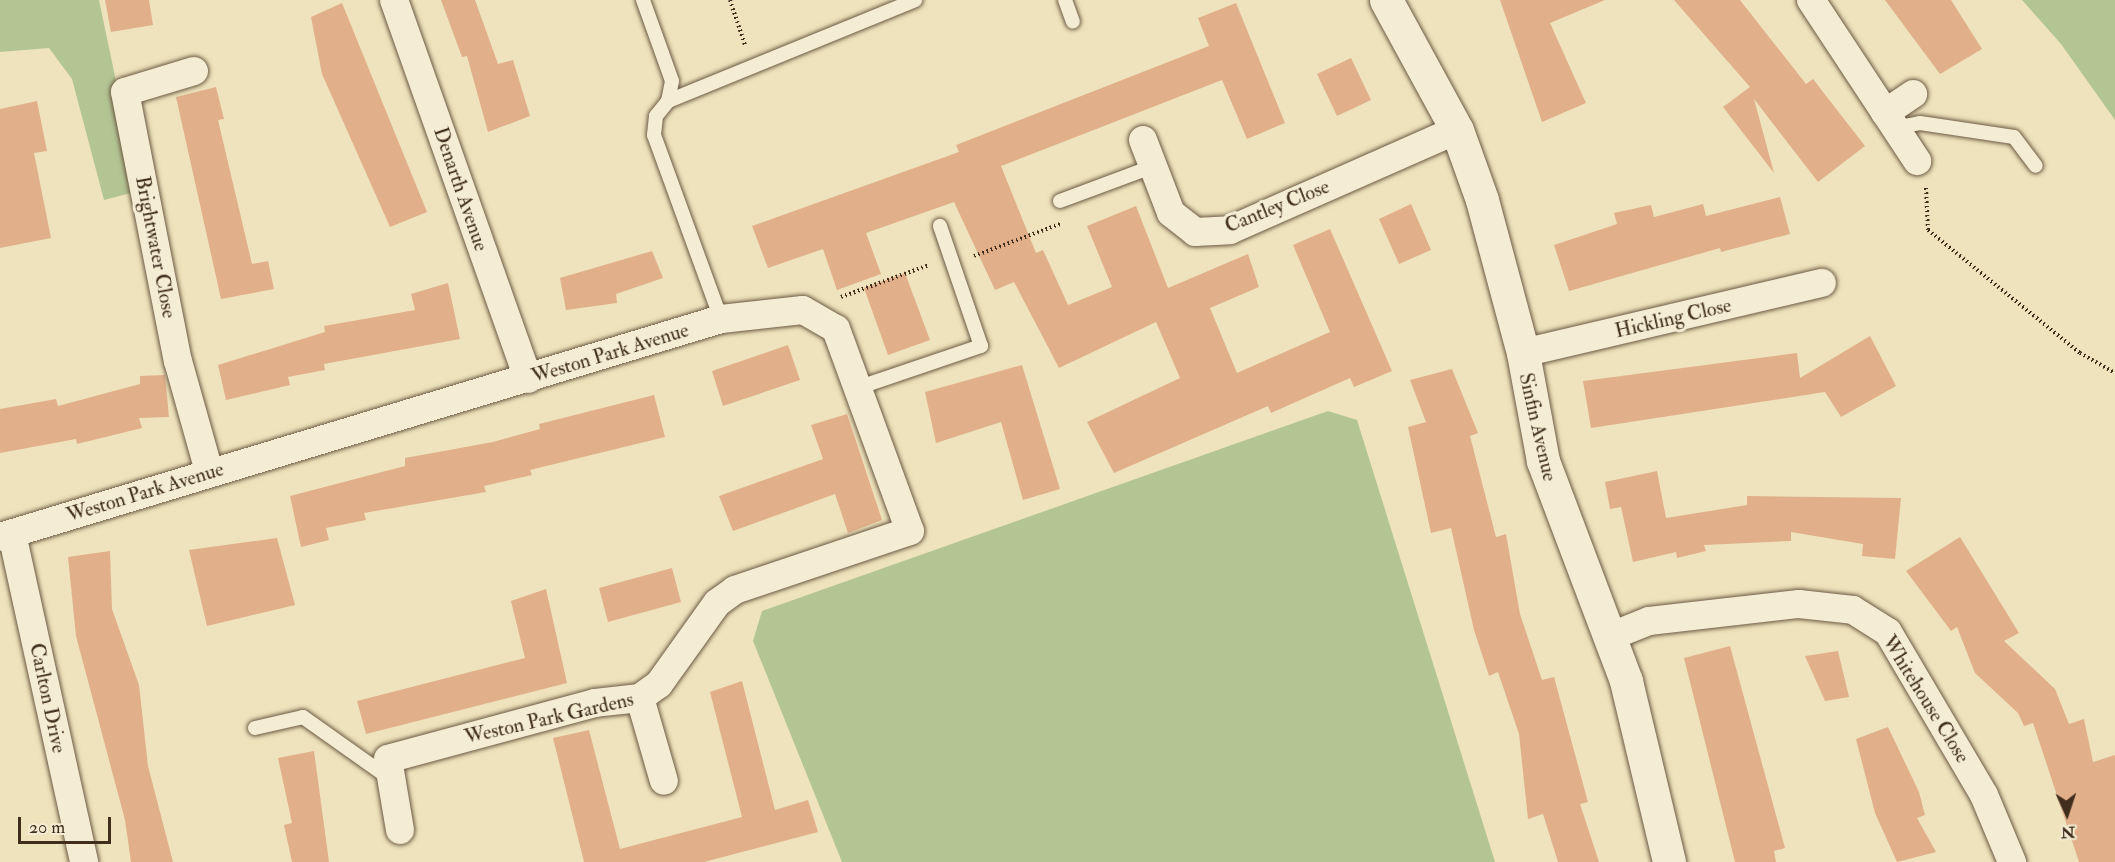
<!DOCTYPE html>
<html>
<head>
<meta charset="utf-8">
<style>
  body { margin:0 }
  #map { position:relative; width:2115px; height:862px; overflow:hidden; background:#eee3bc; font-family:"IM FELL Double Pica",serif }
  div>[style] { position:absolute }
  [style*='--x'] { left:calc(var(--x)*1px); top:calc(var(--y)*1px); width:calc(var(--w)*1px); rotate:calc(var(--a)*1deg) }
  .green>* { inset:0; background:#b4c594 }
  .building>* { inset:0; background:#e1b08a }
  .path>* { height:4px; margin-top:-2px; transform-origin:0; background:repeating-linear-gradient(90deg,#402d1c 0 1.5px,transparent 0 4.5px) }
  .roads { filter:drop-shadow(0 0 2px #6c5a44) drop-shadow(0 0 2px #6c5a44) }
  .service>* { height:14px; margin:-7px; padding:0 7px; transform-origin:7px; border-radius:7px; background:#f4edd3 }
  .minor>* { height:28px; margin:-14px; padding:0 14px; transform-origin:14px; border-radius:14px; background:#f4edd3 }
  .tertiary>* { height:33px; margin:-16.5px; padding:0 16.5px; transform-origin:16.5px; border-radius:16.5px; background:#f4edd3 }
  span { translate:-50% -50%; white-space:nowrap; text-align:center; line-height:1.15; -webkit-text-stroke:6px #f4edd3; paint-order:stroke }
  .street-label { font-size:20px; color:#402d1c }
  .north { position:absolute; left:2037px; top:784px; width:60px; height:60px; -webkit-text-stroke:4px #f4edd3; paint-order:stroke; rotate:177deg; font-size:16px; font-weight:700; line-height:24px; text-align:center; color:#402d1c }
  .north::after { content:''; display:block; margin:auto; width:21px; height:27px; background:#402d1c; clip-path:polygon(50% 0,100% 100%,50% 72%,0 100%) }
  .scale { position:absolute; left:18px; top:817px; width:93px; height:27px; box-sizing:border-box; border:3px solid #402d1c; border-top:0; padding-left:8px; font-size:18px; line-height:21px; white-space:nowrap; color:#402d1c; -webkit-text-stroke:4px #f4edd3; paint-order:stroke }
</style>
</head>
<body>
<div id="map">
  <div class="green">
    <i style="clip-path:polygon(0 0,99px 0,139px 191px,104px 200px,72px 79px,49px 48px,0 52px)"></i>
    <i style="clip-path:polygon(2022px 0,2115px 0,2115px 120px,2061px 44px)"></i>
    <i style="clip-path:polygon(1328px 411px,1357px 420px,1495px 862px,842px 862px,753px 641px,762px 611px)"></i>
  </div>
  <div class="building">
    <i style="clip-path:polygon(105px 0,149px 0,153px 25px,111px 32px)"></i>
    <i style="clip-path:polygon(441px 0,475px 0,498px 64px,513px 60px,530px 116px,488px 132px,467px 56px,462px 57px)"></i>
    <i style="clip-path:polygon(1500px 0,1605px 0,1550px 23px,1586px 103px,1542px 122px)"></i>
    <i style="clip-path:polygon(1674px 0,1740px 0,1806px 84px,1813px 79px,1865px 146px,1818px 182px,1754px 99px,1774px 173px,1723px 107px,1750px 87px)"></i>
    <i style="clip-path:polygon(1885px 0,1951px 0,1982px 49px,1940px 74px)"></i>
    <i style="clip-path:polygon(342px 3px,427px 212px,390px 227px,322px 74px,311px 17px)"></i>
    <i style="clip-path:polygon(1236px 3px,1285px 123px,1247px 139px,1222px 80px,1001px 166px,1036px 253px,1043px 250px,1068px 305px,1112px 287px,1087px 226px,1136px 206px,1168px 288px,1248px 254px,1259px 287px,1210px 308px,1237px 373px,1330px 332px,1293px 245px,1330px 229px,1392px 371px,1354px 387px,1350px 378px,1271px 413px,1268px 406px,1114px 473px,1087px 422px,1180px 378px,1156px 322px,1059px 368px,1014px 282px,995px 290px,954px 202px,866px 233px,881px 274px,837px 290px,823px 249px,768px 268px,752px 226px,959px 152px,956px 145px,1209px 46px,1198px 18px)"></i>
    <i style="clip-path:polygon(1351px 58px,1371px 100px,1337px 116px,1317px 74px)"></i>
    <i style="clip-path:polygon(216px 87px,224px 119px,218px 120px,252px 264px,268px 261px,274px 289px,221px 299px,176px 97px)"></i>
    <i style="clip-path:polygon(37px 101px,47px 151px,34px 153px,51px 238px,0 248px,0 109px)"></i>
    <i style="clip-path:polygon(1780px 197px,1790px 234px,1721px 252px,1720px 248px,1569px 291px,1554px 245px,1617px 224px,1614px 213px,1651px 205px,1654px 217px,1703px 204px,1706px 216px)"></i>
    <i style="clip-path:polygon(1411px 204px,1431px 250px,1399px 264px,1379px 219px)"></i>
    <i style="clip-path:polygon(652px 251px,663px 278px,616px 294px,617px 303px,566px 310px,560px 278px)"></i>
    <i style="clip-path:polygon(905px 273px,930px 340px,888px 355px,864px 288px)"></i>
    <i style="clip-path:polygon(448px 283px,460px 339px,324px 364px,325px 370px,288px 377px,290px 385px,226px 400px,218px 365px,325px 332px,324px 326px,415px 310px,411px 294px)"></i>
    <i style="clip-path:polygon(1870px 336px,1896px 386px,1841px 417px,1825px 392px,1591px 428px,1583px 381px,1797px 353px,1800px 378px)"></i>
    <i style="clip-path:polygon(788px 345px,800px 380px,723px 406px,712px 371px)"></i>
    <i style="clip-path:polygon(1022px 365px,1060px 489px,1023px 500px,1001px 422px,936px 443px,925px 392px)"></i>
    <i style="clip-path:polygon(1452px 369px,1478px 433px,1470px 436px,1496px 537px,1506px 534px,1520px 614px,1542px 680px,1554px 677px,1588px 802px,1580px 804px,1599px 862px,1558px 862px,1543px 814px,1528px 819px,1519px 734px,1498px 672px,1489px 676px,1474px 630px,1451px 528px,1431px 533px,1408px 427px,1426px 422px,1410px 380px)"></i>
    <i style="clip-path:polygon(165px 375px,169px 417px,139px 418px,142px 428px,77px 444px,76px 439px,0 453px,0 409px,56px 399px,58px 406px,140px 384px,140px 376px)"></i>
    <i style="clip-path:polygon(654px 395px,665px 437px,530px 470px,532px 475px,484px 486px,486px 492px,364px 513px,366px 520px,326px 528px,329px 540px,301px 547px,290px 496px,405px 466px,405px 458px,493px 442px,540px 429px,539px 424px)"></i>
    <i style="clip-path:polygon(847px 414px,882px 520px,848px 533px,835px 494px,733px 531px,719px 496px,823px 459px,811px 425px)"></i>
    <i style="clip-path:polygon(1657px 471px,1666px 518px,1747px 505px,1747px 496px,1901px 498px,1895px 559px,1862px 556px,1863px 544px,1791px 532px,1791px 541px,1704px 545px,1706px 551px,1677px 558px,1676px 552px,1633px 562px,1621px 507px,1610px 509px,1605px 482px)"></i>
    <i style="clip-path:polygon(1960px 537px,2019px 633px,2004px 641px,2055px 689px,2069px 724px,2084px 719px,2093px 762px,2115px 755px,2115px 862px,2079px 862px,2033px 723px,2024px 726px,2018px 713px,1975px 673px,1957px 627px,1951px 631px,1906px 571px)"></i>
    <i style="clip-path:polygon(277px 538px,295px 605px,207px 626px,189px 550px)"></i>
    <i style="clip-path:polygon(110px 551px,112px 609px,139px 685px,148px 766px,173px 862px,131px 862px,125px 820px,76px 636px,68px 557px)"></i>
    <i style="clip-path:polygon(672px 568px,681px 602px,608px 622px,599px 588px)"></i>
    <i style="clip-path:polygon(546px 589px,567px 683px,366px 734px,357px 701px,525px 658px,511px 601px)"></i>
    <i style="clip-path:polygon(1730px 646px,1785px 848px,1774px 851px,1776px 862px,1735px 862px,1684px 658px)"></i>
    <i style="clip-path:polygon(1838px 651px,1849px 697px,1825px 701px,1805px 656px)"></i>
    <i style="clip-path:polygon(742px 681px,775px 810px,808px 800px,818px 832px,704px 862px,584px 862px,553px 738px,589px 730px,620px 849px,742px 817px,710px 692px)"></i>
    <i style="clip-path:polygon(1888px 727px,1919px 792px,1925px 815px,1917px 818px,1936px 852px,1897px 862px,1875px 813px,1856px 739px)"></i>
    <i style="clip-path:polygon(314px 751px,329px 862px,292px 862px,284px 825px,292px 823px,278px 758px)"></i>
  </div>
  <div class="path">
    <i style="--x:730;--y:0;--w:47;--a:71.6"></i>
    <i style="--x:1926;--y:188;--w:42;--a:87.3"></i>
    <i style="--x:1928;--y:230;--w:196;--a:39"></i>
    <i style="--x:2080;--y:353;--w:40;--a:29.7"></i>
    <i style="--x:974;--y:256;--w:92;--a:-20.4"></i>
    <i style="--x:841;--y:297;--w:94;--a:-20"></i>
  </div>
  <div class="roads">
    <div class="service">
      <i style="--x:643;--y:0;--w:86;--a:70.3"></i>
      <i style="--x:672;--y:81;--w:20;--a:101"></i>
      <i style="--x:1065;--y:0;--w:23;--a:70"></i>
      <i style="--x:1894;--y:128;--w:26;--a:-11"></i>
      <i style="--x:1920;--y:123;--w:95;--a:8.5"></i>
      <i style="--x:2014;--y:137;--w:36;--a:53"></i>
      <i style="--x:1060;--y:201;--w:100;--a:-20.4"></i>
      <i style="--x:721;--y:319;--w:196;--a:-110"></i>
      <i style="--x:654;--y:135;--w:19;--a:-84"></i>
      <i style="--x:656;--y:116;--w:19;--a:-51"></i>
      <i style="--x:668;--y:101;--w:267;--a:-22.2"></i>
      <i style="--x:860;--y:387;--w:128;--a:-18.7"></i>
      <i style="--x:981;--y:346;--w:127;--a:-108.9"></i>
      <i style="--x:255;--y:728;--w:49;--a:-12.9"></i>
      <i style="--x:303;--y:717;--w:105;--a:35.3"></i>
    </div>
    <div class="minor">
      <i style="--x:394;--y:0;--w:402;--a:70.5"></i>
      <i style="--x:1811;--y:0;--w:193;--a:56.6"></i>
      <i style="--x:194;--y:71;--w:72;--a:163.1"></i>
      <i style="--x:125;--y:92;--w:274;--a:78.9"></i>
      <i style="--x:178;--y:361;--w:114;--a:74.3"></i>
      <i style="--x:1885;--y:113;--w:34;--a:-34"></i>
      <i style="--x:1143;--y:140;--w:78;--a:69"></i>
      <i style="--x:1171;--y:213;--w:31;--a:38"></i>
      <i style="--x:1195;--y:232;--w:35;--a:-3"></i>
      <i style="--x:1230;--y:230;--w:248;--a:-23.8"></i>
      <i style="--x:1523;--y:353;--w:307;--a:-13.2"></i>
      <i style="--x:12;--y:534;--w:336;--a:77.6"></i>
      <i style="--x:0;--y:537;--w:753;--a:-16.82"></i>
      <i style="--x:721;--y:319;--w:82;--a:-6.3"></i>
      <i style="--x:803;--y:310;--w:38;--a:30"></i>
      <i style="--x:836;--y:329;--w:215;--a:69.9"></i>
      <i style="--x:910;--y:531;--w:185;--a:161.4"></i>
      <i style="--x:735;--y:590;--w:22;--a:144"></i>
      <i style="--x:717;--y:603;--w:100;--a:125.6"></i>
      <i style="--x:659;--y:684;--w:24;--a:144"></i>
      <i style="--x:640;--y:698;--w:45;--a:173.7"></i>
      <i style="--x:595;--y:703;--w:214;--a:164.9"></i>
      <i style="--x:388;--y:759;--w:72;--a:80.4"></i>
      <i style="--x:1609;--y:637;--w:43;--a:-21.8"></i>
      <i style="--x:1649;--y:621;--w:151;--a:-6.5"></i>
      <i style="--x:1799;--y:604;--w:54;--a:6.3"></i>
      <i style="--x:1853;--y:610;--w:41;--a:32.2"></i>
      <i style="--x:1888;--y:632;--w:189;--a:59.5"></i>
      <i style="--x:1984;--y:795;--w:73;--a:67.3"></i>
      <i style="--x:640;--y:698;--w:86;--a:73.9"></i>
    </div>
    <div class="tertiary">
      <i style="--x:1386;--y:0;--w:148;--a:61.4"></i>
      <i style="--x:1457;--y:130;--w:74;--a:70.3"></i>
      <i style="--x:1482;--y:200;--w:158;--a:75"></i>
      <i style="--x:1523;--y:353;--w:110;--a:79.5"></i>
      <i style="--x:1543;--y:461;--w:235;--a:69.3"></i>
      <i style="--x:1626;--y:681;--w:186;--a:76.6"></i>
    </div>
  </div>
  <div class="street-label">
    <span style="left:461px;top:189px;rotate:71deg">Denarth Avenue</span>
    <span style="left:1277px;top:206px;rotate:-22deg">Cantley Close</span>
    <span style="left:156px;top:247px;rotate:79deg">Brightwater Close</span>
    <span style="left:1673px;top:318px;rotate:-13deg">Hickling Close</span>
    <span style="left:610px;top:353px;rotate:-17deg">Weston Park Avenue</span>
    <span style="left:1538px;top:427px;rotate:77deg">Sinfin Avenue</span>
    <span style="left:145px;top:492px;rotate:-17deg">Weston Park Avenue</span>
    <span style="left:48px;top:698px;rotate:78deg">Carlton Drive</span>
    <span style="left:1926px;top:699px;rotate:58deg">Whitehouse Close</span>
    <span style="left:549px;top:718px;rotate:-13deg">Weston Park Gardens</span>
  </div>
  <div class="north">N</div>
  <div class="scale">20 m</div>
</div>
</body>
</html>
